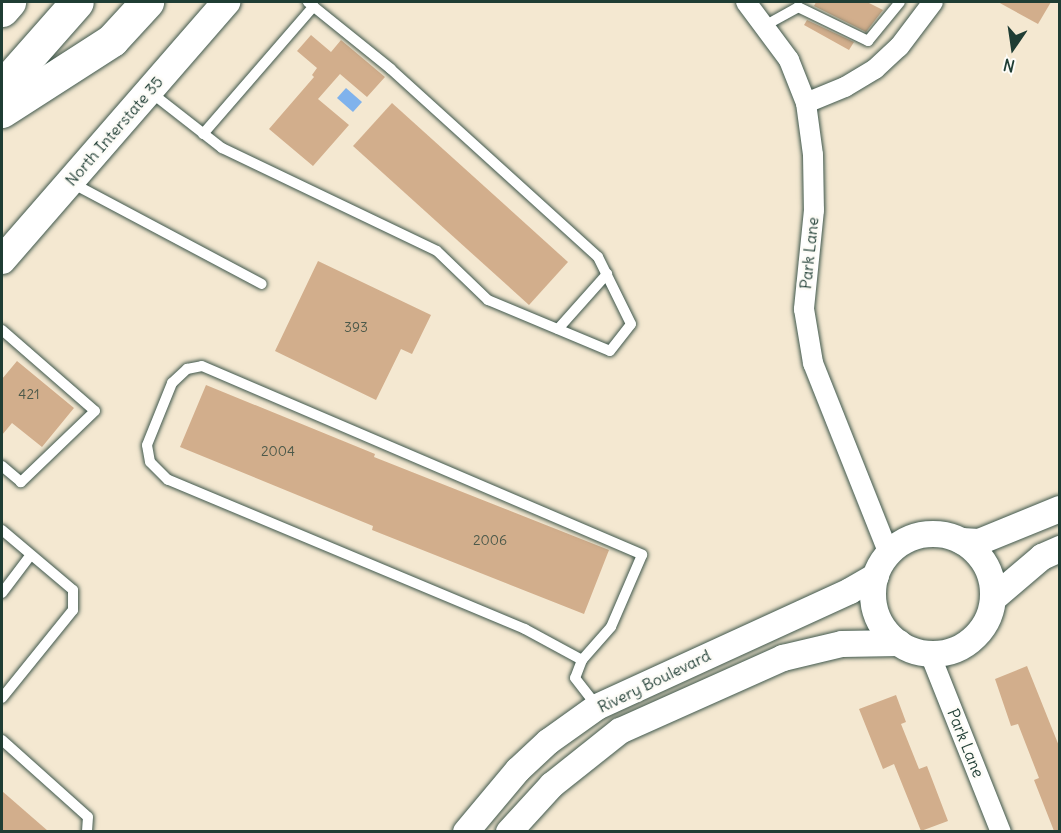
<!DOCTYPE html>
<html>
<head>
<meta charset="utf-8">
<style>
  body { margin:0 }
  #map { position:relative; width:1061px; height:833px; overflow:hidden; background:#f4e8d1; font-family:Delius,sans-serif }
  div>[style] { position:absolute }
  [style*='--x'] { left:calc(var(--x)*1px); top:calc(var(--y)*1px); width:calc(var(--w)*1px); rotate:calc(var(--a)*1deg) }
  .water>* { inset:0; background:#7fb2ec }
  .building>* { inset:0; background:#d2ae8c }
  .roads { filter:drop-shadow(0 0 2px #3f574c) drop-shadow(0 0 2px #3f574c) }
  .service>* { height:10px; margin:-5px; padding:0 5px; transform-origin:5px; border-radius:5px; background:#fff }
  .minor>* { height:20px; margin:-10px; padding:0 10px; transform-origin:10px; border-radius:10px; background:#fff }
  .tertiary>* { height:26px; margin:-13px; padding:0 13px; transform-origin:13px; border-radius:13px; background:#fff }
  .tertiary>.ring { margin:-13px; padding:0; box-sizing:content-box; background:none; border:26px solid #fff; border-radius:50% }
  .secondary>* { height:28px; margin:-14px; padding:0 14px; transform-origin:14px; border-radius:14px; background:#fff }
  .motorway>* { height:33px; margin:-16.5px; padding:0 16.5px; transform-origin:16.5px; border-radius:16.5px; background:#fff }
  span { translate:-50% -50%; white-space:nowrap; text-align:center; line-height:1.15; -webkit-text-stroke:5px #fdfcf7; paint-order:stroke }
  .number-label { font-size:14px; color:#4c594a }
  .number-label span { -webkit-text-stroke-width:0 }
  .street-label { font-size:16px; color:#1f3d34 }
  .frame { position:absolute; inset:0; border:3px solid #1f3d34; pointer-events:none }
  .north { position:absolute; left:983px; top:18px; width:60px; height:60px; -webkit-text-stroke:4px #fdfcf7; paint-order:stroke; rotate:193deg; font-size:16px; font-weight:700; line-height:24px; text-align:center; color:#1f3d34 }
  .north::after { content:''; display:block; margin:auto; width:21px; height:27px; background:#1f3d34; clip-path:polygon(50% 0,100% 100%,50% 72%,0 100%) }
</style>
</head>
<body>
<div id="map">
  <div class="water">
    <i style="clip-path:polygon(346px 88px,362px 102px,353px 112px,337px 98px)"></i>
  </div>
  <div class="building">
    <i style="clip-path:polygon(816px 2px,867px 2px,883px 10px,866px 32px,814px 6px)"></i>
    <i style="clip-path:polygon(998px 2px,1051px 2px,1038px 24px)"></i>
    <i style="clip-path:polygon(807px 20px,854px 42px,849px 50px,804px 25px)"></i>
    <i style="clip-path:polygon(311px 35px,331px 52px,341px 40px,385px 77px,367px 97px,340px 74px,318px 99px,349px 125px,313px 166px,269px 129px,314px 77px,312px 75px,317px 68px,297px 51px)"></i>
    <i style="clip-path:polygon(392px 103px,568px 262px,529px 305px,353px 146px)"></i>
    <i style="clip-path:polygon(318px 261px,431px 315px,412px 354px,401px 349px,376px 400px,275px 351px)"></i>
    <i style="clip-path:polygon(17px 361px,74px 408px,42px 447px,12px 423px,2px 435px,2px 379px)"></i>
    <i style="clip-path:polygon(206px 385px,375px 454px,374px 457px,609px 550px,584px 614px,372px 530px,373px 526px,180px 447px)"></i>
    <i style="clip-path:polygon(1027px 666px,1059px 746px,1059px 831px,1054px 831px,1034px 780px,1039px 778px,1018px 724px,1011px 726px,995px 679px)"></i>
    <i style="clip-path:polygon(896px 695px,906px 722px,901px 724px,919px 769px,927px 766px,948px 821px,921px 831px,894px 764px,883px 769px,859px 709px)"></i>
    <i style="clip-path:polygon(2px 791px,48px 831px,2px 831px)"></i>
  </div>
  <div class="roads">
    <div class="service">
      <i style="--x:766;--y:25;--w:37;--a:-29"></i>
      <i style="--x:798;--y:7;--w:78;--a:25.9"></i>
      <i style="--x:868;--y:41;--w:50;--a:-50.6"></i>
      <i style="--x:149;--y:91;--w:93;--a:38"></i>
      <i style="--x:222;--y:148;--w:238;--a:25.6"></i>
      <i style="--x:437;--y:251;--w:71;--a:43.9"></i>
      <i style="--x:488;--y:300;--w:132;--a:22.7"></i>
      <i style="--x:610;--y:351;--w:34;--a:-52"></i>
      <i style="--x:631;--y:324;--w:75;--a:-116.2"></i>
      <i style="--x:598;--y:257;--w:280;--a:-137.8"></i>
      <i style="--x:391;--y:69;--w:107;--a:-141.1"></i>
      <i style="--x:203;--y:134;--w:169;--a:-49.1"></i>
      <i style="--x:70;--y:182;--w:217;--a:28"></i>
      <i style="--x:558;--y:329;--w:74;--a:-48.3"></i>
      <i style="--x:2;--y:330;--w:123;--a:41.1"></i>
      <i style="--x:95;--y:411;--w:103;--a:136.2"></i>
      <i style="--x:21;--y:482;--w:25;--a:-140"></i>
      <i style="--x:2;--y:530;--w:93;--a:40.2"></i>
      <i style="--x:73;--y:590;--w:20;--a:90"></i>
      <i style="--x:73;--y:610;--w:113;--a:128.9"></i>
      <i style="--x:2;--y:593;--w:46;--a:-52.9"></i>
      <i style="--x:582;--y:660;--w:65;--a:-151.5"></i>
      <i style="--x:525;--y:629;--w:387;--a:-157.3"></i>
      <i style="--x:168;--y:480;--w:25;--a:-135"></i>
      <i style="--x:150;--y:462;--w:17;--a:-100"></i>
      <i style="--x:147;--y:445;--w:67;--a:-68"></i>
      <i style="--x:172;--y:383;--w:21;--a:-43"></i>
      <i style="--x:187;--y:369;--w:15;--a:-11"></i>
      <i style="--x:202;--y:366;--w:479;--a:23.2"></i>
      <i style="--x:642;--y:555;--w:78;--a:113.3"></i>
      <i style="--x:611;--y:627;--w:44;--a:131.3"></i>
      <i style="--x:582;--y:660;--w:19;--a:111"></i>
      <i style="--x:575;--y:678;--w:36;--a:52"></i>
      <i style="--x:2;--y:740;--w:115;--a:41.8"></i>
      <i style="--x:88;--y:817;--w:15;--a:94"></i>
    </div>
    <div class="minor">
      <i style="--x:746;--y:2;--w:72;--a:53.4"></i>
      <i style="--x:789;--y:60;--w:46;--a:68.4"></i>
      <i style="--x:806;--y:103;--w:52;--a:82.3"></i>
      <i style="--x:813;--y:155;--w:55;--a:89"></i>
      <i style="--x:814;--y:210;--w:100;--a:95.8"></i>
      <i style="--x:804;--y:309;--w:55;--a:80.5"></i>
      <i style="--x:813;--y:363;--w:206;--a:68.3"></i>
      <i style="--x:806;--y:103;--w:42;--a:-22.3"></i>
      <i style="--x:845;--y:87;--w:35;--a:-31"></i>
      <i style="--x:875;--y:69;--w:33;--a:-43"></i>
      <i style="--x:899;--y:47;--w:56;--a:-52.9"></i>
      <i style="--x:930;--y:654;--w:192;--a:68.3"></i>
    </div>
    <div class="tertiary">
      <i class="ring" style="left:873px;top:534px;width:94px;height:94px"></i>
      <i style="--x:962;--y:541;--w:17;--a:3"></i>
      <i style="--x:979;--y:542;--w:87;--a:-22.2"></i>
      <i style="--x:995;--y:597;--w:62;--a:-40.4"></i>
      <i style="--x:1042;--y:557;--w:20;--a:-24"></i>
      <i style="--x:466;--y:832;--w:81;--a:-50"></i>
      <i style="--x:518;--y:770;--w:41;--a:-43"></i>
      <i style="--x:548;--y:742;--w:60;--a:-35.5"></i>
      <i style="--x:597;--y:707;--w:278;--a:-24.6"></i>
      <i style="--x:850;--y:591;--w:30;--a:-30"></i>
      <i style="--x:509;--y:832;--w:64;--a:-47.5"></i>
      <i style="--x:552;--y:785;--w:87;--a:-38.5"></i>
      <i style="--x:620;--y:731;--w:179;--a:-24.1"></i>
      <i style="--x:783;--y:658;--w:61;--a:-13.3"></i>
      <i style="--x:842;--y:644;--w:57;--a:-1"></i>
    </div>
    <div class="secondary">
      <i style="--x:2;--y:260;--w:342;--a:-49"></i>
    </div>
    <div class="motorway">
      <i style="--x:2;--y:10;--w:11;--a:-49"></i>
      <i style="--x:2;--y:87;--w:113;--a:-48.6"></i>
      <i style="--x:2;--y:111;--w:131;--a:-32.8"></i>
      <i style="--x:112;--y:40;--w:52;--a:-47.4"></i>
    </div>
  </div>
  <div class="number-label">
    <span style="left:356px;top:327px">393</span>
    <span style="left:29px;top:394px">421</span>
    <span style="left:278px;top:451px">2004</span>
    <span style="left:490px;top:540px">2006</span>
  </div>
  <div class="street-label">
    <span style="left:114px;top:131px;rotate:-49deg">North Interstate 35</span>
    <span style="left:809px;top:253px;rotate:-84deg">Park Lane</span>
    <span style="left:654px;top:681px;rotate:-26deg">Rivery Boulevard</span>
    <span style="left:966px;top:743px;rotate:68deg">Park Lane</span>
  </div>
  <div class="frame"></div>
  <div class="north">N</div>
</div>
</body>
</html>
